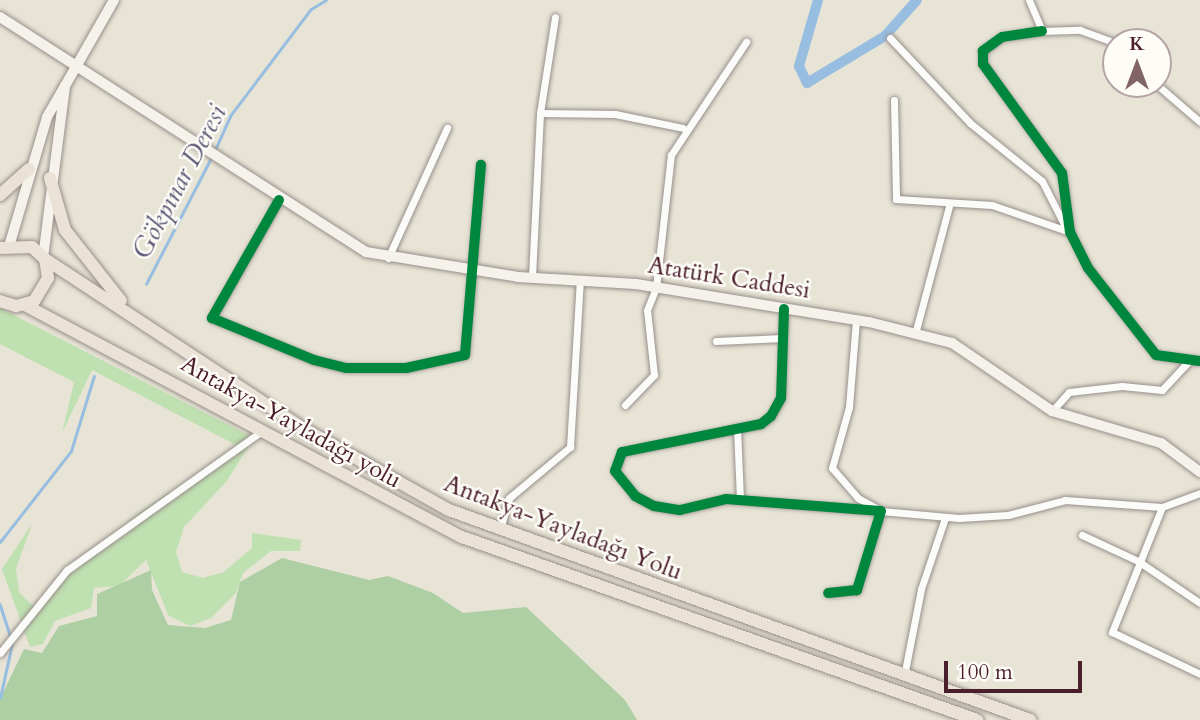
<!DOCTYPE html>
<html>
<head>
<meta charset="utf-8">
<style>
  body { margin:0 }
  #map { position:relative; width:1200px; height:720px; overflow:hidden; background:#e7e4d6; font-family:Cardo,serif }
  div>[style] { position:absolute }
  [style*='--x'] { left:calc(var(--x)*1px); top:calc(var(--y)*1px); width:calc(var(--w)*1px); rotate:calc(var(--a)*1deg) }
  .green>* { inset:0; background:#bfe0b1 }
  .forest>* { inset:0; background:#aecea4 }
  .stream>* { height:2.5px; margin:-1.25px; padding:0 1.25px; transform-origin:1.25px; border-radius:1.25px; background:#97bde0 }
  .canal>* { height:10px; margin:-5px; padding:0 5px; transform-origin:5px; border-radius:5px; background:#97bde0 }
  .roads { filter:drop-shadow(0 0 2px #988f8a) drop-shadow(0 0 2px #988f8a) }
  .minor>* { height:7px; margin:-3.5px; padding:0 3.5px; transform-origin:3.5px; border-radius:3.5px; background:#fbfbf9 }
  .secondary>* { height:10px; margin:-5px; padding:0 5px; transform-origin:5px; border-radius:5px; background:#f5f2eb }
  .trunk>* { height:12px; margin:-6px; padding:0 6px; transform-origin:6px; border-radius:6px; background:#eae2d7 }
  .cycleway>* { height:10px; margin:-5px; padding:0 5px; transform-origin:5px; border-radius:5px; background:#00873e }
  span { translate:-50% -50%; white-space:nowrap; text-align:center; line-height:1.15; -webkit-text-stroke:5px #fdfcf7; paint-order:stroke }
  .street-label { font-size:24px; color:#4a1f2b }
  .water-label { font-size:26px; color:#5b5775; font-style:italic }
  .north { position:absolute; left:1102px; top:28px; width:70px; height:70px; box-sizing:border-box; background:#fdfcf7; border:2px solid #b5a4a5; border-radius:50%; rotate:0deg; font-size:19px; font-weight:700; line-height:28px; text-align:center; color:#4a1f2b }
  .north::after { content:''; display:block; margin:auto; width:24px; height:32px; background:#816467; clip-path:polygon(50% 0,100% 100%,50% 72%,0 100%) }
  .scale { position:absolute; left:944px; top:661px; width:138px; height:32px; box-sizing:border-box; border:4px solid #4a1f2b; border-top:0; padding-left:9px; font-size:21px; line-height:24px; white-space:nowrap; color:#4a1f2b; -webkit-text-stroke:5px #fdfcf7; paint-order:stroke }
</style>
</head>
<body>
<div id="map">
  <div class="green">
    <i style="clip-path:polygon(0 308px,254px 438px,226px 482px,184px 527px,176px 552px,182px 572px,203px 578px,224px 572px,252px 548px,252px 533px,301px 540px,300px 551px,271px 551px,243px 573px,236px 593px,211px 618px,190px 626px,168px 615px,146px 560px,119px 586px,94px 588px,91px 608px,55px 621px,43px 644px,30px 647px,2px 569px,32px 524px,16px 569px,19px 592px,33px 606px,137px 514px,238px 446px,92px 370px,62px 433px,74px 382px,0 344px)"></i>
  </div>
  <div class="forest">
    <i style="clip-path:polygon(282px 558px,369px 580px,388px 576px,433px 593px,463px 613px,526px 607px,625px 700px,637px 720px,0 720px,0 699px,24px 649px,42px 653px,59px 626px,97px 616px,97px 594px,151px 570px,152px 590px,168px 625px,205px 628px,231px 620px,240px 582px)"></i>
  </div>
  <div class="stream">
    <i style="--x:215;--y:150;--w:37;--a:-66"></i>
    <i style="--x:230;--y:116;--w:134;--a:-52.9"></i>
    <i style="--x:311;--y:9;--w:17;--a:-31"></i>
    <i style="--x:146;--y:284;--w:144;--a:-62.7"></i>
    <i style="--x:0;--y:542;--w:115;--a:-52"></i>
    <i style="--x:71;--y:451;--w:78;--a:-73"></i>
    <i style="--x:0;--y:604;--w:35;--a:72"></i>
    <i style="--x:0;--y:698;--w:55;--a:-77.5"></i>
  </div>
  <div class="canal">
    <i style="--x:818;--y:0;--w:69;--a:106.1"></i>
    <i style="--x:799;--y:66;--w:19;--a:65"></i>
    <i style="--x:807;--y:83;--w:91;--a:-31.1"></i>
    <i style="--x:885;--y:36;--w:48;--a:-48.4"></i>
  </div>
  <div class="roads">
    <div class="minor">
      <i style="--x:1029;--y:0;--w:34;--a:67"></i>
      <i style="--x:1042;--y:31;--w:38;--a:-2"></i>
      <i style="--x:1080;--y:30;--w:38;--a:20"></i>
      <i style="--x:1042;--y:31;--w:40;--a:171.5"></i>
      <i style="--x:1002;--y:37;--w:24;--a:144"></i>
      <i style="--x:983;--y:51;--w:13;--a:90"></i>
      <i style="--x:983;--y:64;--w:135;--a:54.1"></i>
      <i style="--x:1062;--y:173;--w:60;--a:82.3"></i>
      <i style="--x:1070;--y:232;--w:40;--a:63.4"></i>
      <i style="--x:1088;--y:268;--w:110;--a:52"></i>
      <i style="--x:1156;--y:355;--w:44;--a:7.8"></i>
      <i style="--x:890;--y:38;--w:117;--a:46.7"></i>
      <i style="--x:970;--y:123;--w:92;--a:38.9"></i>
      <i style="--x:1042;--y:181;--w:55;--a:63"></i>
      <i style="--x:1156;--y:84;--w:58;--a:40.8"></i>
      <i style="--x:894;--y:100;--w:99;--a:88.8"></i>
      <i style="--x:896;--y:199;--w:96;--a:3.6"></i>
      <i style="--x:992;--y:205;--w:83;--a:19.1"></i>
      <i style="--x:540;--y:113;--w:75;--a:0.8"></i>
      <i style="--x:615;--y:114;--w:69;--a:11.6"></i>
      <i style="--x:279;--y:200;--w:136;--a:119.6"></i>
      <i style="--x:212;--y:318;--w:110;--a:22.4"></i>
      <i style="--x:314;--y:360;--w:33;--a:14"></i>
      <i style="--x:346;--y:368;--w:60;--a:0"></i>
      <i style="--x:406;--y:368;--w:60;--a:-12.4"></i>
      <i style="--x:465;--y:355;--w:191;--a:-85.2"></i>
      <i style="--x:388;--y:258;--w:143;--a:-65.6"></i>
      <i style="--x:532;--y:277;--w:164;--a:-87.2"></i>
      <i style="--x:540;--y:113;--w:97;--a:-81.1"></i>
      <i style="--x:784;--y:309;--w:89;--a:91.9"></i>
      <i style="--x:781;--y:398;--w:21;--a:119"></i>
      <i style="--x:771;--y:416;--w:13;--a:141"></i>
      <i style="--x:761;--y:424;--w:142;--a:168.6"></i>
      <i style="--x:622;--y:452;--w:20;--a:110"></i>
      <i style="--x:615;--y:471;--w:32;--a:51"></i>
      <i style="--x:635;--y:496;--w:21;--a:28"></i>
      <i style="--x:654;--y:506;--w:26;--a:9"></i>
      <i style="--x:680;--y:510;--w:47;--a:-13.4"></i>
      <i style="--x:726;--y:499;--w:155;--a:4.4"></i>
      <i style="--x:881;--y:511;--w:83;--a:106.9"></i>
      <i style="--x:857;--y:590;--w:29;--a:174"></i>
      <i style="--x:856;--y:320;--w:87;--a:94.6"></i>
      <i style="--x:849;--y:407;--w:63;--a:105.6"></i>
      <i style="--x:832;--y:468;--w:40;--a:49"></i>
      <i style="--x:858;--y:498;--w:26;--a:29"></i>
      <i style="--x:881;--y:511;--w:78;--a:5.1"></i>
      <i style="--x:959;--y:518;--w:49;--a:-3.5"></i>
      <i style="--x:1008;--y:515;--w:59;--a:-14.7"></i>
      <i style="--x:1065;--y:500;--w:97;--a:4.1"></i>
      <i style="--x:1162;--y:507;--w:40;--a:-20.2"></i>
      <i style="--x:915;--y:334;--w:132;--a:-75.1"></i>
      <i style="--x:716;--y:341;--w:67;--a:-2.6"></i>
      <i style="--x:625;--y:405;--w:42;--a:-46"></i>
      <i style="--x:654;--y:375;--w:65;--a:-96.1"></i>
      <i style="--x:647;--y:310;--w:24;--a:-68"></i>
      <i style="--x:656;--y:288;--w:134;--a:-83.6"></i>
      <i style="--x:671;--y:155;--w:136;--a:-56.4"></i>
      <i style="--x:1052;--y:411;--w:25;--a:-48"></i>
      <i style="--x:1069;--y:392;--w:53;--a:-6.5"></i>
      <i style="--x:1122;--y:386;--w:40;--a:5.7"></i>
      <i style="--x:1162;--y:390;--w:40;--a:-47"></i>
      <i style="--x:737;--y:428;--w:72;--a:87.6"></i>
      <i style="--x:1162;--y:507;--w:135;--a:111.8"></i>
      <i style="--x:1112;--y:632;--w:98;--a:25.5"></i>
      <i style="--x:500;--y:529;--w:32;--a:-74"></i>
      <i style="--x:509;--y:498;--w:80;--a:-39.9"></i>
      <i style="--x:570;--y:447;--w:167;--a:-86.6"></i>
      <i style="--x:1082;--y:535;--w:62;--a:24.9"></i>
      <i style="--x:1138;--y:561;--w:75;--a:34.1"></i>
      <i style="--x:0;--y:653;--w:107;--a:-51.1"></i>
      <i style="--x:67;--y:570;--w:241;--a:-35.5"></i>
      <i style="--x:904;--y:676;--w:89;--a:-78.9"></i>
      <i style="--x:921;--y:589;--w:75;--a:-71.3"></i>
    </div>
    <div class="secondary">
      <i style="--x:0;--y:17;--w:435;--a:32.7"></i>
      <i style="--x:366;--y:252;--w:154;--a:9.3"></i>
      <i style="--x:518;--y:277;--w:118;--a:3.4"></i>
      <i style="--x:636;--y:284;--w:236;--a:9.3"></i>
      <i style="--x:869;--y:322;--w:86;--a:14.2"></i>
      <i style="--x:952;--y:343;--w:121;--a:34.2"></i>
      <i style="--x:1052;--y:411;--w:114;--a:16.4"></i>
      <i style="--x:1161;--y:443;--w:49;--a:36.6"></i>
      <i style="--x:65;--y:86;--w:99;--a:-60.3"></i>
      <i style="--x:10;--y:243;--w:131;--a:-73.6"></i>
      <i style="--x:47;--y:117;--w:36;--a:-60"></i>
      <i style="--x:65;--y:86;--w:172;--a:97.3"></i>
    </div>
    <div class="trunk">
      <i style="--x:50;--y:178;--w:54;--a:73.9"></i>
      <i style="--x:65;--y:230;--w:90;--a:51.7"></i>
      <i style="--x:0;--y:195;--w:39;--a:-42"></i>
      <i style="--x:0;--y:248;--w:32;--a:-2"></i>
      <i style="--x:32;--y:247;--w:18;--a:43"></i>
      <i style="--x:45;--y:259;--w:19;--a:81"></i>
      <i style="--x:48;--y:278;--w:27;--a:121"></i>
      <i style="--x:34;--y:301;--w:19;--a:164"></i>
      <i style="--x:16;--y:306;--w:17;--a:-163"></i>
      <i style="--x:45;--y:259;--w:310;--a:33.3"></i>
      <i style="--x:304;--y:429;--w:166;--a:29.2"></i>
      <i style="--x:449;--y:510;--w:618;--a:19.87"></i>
      <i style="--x:25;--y:305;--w:495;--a:28"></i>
      <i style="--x:462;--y:537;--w:547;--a:19.56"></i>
    </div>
  </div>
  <div class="cycleway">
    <i style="--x:1042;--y:31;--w:40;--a:171.5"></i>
    <i style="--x:1002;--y:37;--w:24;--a:144"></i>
    <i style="--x:983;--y:51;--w:13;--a:90"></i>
    <i style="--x:983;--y:64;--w:135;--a:54.1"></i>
    <i style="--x:1062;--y:173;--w:60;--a:82.3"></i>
    <i style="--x:1070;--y:232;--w:40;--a:63.4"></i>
    <i style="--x:1088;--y:268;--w:110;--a:52"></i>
    <i style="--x:1156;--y:355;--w:44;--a:7.8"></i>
    <i style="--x:279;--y:200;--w:136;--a:119.6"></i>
    <i style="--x:212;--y:318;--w:110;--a:22.4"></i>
    <i style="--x:314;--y:360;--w:33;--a:14"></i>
    <i style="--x:346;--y:368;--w:60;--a:0"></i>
    <i style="--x:406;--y:368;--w:60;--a:-12.4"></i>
    <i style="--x:465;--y:355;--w:191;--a:-85.2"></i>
    <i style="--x:784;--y:309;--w:89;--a:91.9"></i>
    <i style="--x:781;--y:398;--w:21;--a:119"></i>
    <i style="--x:771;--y:416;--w:13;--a:141"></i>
    <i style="--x:761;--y:424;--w:142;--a:168.6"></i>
    <i style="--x:622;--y:452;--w:20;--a:110"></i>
    <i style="--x:615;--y:471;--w:32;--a:51"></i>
    <i style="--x:635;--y:496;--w:21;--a:28"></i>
    <i style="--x:654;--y:506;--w:26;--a:9"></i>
    <i style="--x:680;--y:510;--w:47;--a:-13.4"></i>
    <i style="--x:726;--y:499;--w:155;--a:4.4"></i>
    <i style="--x:881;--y:511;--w:83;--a:106.9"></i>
    <i style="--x:857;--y:590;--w:29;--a:174"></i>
  </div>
  <div class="street-label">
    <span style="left:729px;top:278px;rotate:9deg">Atatürk Caddesi</span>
    <span style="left:291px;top:422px;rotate:29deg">Antakya-Yayladağı yolu</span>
    <span style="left:563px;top:528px;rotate:21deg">Antakya-Yayladağı Yolu</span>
  </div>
  <div class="water-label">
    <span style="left:180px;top:182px;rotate:-62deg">Gökpınar Deresi</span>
  </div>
  <div class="north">K</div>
  <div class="scale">100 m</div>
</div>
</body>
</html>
